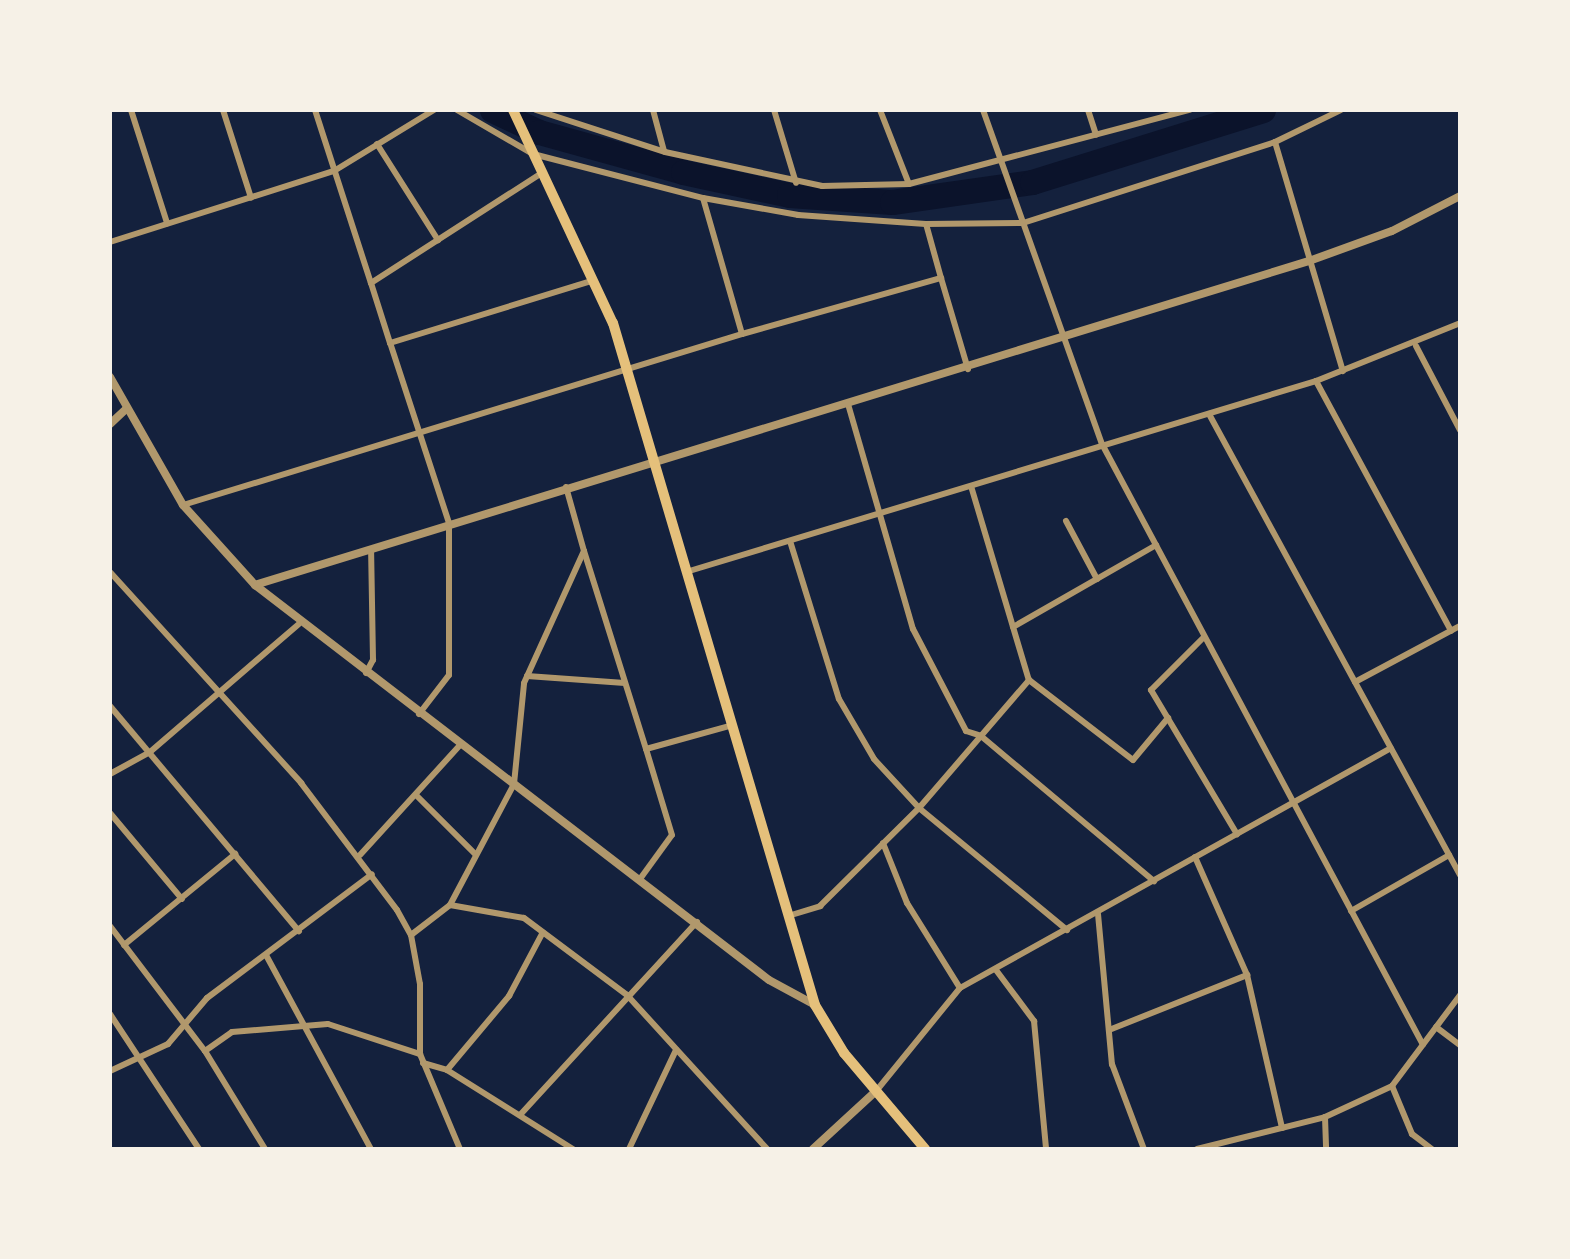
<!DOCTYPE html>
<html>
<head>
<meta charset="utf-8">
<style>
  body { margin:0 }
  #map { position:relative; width:1570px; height:1259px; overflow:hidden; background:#14213d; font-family:Karla,sans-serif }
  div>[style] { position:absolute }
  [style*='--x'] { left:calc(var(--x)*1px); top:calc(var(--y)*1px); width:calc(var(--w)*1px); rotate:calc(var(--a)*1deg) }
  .river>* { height:25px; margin:-12.5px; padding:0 12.5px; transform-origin:12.5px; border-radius:12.5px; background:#0b132b }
  .minor>* { height:6px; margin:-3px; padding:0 3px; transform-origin:3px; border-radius:3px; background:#b1986c }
  .tertiary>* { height:8px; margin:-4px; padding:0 4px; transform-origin:4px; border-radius:4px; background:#b1986c }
  .trunk>* { height:10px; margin:-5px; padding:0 5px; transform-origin:5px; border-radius:5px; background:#e5c07b }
  span { translate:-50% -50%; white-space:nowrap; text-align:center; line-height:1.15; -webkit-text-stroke:8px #f6f1e7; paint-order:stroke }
  .frame { position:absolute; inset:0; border:112px solid #f6f1e7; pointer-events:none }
</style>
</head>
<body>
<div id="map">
  <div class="river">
    <i style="--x:492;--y:110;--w:52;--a:25.1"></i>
    <i style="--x:539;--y:132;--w:149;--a:15.5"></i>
    <i style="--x:683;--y:172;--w:108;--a:12.2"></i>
    <i style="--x:789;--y:195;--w:103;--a:3.9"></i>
    <i style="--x:892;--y:202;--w:141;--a:-8.1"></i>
    <i style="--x:1032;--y:182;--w:242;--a:-17.3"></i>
  </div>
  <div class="minor">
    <i style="--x:131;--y:110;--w:119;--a:72.3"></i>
    <i style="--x:223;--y:110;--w:92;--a:72.3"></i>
    <i style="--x:315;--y:110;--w:182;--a:72.1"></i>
    <i style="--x:457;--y:110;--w:88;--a:30.1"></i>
    <i style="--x:533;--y:154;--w:176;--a:14.5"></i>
    <i style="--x:703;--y:198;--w:97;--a:10.1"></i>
    <i style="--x:798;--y:215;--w:128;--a:4"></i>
    <i style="--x:536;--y:110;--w:136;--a:18"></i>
    <i style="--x:665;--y:152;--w:161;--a:12.2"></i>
    <i style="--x:822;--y:186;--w:87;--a:-1.3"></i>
    <i style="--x:909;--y:184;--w:291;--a:-14.8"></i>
    <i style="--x:653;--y:110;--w:42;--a:75"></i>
    <i style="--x:774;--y:110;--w:76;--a:73.2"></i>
    <i style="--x:880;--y:110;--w:79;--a:68.6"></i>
    <i style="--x:983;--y:110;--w:355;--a:70.4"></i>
    <i style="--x:1102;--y:444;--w:681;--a:61.89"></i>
    <i style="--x:1088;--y:110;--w:26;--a:72"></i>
    <i style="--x:1275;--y:142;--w:239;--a:73.5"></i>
    <i style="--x:377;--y:144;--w:114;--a:57.6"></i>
    <i style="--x:110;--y:242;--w:235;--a:-17.6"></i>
    <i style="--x:334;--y:171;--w:117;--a:-31.4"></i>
    <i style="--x:941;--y:278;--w:56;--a:-105.5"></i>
    <i style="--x:926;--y:224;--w:97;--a:-0.6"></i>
    <i style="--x:1023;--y:223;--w:265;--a:-17.8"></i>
    <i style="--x:1275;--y:142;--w:73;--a:-25.9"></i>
    <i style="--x:742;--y:334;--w:207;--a:-15.7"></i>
    <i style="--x:941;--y:278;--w:95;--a:73.5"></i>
    <i style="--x:390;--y:343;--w:63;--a:-107.6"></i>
    <i style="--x:371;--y:283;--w:205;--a:-32.8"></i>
    <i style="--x:1416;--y:346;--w:95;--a:62.4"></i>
    <i style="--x:1316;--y:381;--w:284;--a:61.6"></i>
    <i style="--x:848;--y:404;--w:234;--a:73.9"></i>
    <i style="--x:913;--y:629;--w:115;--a:62.5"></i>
    <i style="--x:966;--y:731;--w:16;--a:18"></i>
    <i style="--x:981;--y:736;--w:226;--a:40"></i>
    <i style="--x:1209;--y:414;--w:525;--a:61.43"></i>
    <i style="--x:971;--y:486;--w:202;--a:73.4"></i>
    <i style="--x:1029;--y:680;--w:131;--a:37.6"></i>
    <i style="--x:1133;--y:760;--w:55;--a:-50.2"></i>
    <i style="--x:566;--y:487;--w:66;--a:74.3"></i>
    <i style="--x:183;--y:505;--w:585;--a:-17.01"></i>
    <i style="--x:742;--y:334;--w:141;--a:-106"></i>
    <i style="--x:1066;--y:521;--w:66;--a:61.9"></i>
    <i style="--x:790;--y:541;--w:165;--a:72.8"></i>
    <i style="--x:839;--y:699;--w:69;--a:59.7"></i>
    <i style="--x:874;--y:759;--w:67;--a:47.4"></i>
    <i style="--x:919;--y:808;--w:192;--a:39.5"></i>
    <i style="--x:110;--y:572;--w:285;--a:47.8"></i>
    <i style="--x:301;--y:783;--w:159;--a:52.9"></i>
    <i style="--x:397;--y:910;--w:29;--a:61"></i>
    <i style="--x:411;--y:935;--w:50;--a:79.6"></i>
    <i style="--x:420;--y:984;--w:70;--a:90"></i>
    <i style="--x:420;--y:1054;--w:103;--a:67.2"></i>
    <i style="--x:686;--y:572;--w:658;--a:-16.87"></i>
    <i style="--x:1316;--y:381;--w:155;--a:-21.9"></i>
    <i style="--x:1013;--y:627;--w:165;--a:-29.8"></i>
    <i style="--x:1204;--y:637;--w:75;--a:135"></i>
    <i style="--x:1151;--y:690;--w:168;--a:59.2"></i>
    <i style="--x:366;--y:673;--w:15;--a:-62"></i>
    <i style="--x:373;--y:660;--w:111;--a:-91"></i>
    <i style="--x:527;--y:676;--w:98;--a:4.1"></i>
    <i style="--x:1355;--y:682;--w:119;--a:-28.1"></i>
    <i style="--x:110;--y:706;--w:294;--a:50"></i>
    <i style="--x:419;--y:714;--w:49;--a:-52.4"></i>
    <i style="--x:449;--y:675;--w:152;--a:-90"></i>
    <i style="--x:449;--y:523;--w:189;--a:-108.1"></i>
    <i style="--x:390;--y:343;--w:211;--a:-17.1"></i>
    <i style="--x:110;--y:774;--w:46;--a:-28.8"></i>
    <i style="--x:150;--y:752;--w:196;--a:-40.7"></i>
    <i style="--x:417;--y:796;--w:82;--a:45"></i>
    <i style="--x:110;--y:813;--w:112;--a:50.1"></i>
    <i style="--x:883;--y:843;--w:65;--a:68.2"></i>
    <i style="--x:907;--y:903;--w:100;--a:58.1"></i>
    <i style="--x:360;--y:855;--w:149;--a:-47.7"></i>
    <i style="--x:1195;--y:857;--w:129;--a:66.2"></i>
    <i style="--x:1247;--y:975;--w:157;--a:77.1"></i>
    <i style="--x:640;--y:879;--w:54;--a:-54"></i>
    <i style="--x:672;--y:835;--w:90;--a:-106.8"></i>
    <i style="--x:646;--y:749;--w:86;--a:-15.5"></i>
    <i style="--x:450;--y:905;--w:75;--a:10"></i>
    <i style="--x:524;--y:918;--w:129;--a:36.8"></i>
    <i style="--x:627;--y:995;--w:208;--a:47.7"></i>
    <i style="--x:1351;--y:911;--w:113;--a:-29.7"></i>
    <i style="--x:1098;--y:914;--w:151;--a:84.7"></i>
    <i style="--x:1112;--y:1064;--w:91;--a:69.4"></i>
    <i style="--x:788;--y:916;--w:34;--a:-17"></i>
    <i style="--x:820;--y:906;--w:139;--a:-44.7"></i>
    <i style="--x:919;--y:808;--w:169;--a:-49.3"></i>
    <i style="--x:110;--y:926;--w:157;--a:52.8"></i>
    <i style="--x:205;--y:1051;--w:115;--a:58.5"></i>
    <i style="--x:411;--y:935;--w:49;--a:-37.6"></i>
    <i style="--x:450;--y:905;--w:137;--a:-62.1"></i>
    <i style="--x:514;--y:784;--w:101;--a:-84.3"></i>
    <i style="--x:524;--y:683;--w:145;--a:-65.6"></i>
    <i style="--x:584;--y:551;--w:207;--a:72.6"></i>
    <i style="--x:124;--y:945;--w:144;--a:-39.3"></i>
    <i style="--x:266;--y:955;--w:221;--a:61.6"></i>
    <i style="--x:996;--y:970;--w:64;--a:53.3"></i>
    <i style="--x:1034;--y:1021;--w:129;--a:84.6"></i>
    <i style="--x:110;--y:1014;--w:162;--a:56.6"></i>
    <i style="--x:1436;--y:1027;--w:30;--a:37"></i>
    <i style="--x:1109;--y:1030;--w:149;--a:-21.7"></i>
    <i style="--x:205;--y:1051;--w:33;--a:-35"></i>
    <i style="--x:232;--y:1032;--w:96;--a:-4.8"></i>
    <i style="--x:328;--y:1024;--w:97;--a:18.1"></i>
    <i style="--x:423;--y:1063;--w:25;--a:16"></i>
    <i style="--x:447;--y:1070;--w:149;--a:32.1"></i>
    <i style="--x:447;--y:1070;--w:97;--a:-50"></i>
    <i style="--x:509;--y:996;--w:72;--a:-62"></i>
    <i style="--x:110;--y:1071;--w:64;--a:-25"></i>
    <i style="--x:168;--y:1044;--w:60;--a:-49.7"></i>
    <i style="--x:207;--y:998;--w:206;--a:-36.9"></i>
    <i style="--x:1392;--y:1086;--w:52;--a:67.4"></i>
    <i style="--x:1412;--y:1134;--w:25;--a:37"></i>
    <i style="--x:877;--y:1090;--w:132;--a:-50.9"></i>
    <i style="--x:960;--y:988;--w:493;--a:-29.1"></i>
    <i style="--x:520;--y:1115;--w:262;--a:-47.5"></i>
    <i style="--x:1325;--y:1117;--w:32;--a:88"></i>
    <i style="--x:629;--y:1149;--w:110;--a:-64.6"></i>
    <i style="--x:1197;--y:1149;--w:132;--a:-14"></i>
    <i style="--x:1325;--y:1117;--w:74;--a:-24.8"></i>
    <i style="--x:1392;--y:1086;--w:114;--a:-53.2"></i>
  </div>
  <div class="tertiary">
    <i style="--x:110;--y:377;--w:147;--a:60.3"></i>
    <i style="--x:183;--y:505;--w:108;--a:48"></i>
    <i style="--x:255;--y:585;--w:648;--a:37.54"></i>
    <i style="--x:769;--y:980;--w:52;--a:28.5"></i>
    <i style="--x:110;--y:424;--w:21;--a:-43"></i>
    <i style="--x:255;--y:585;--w:1103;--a:-17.09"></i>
    <i style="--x:1309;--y:261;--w:88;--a:-19.9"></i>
    <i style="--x:1392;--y:231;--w:76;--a:-27.2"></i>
    <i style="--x:813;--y:1149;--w:86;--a:-42.6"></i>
  </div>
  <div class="trunk">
    <i style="--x:513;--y:110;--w:235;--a:64.9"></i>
    <i style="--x:613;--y:323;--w:711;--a:73.5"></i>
    <i style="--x:815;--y:1005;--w:56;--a:58.9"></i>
    <i style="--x:844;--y:1053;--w:126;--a:49.8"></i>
  </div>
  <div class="frame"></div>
</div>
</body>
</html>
